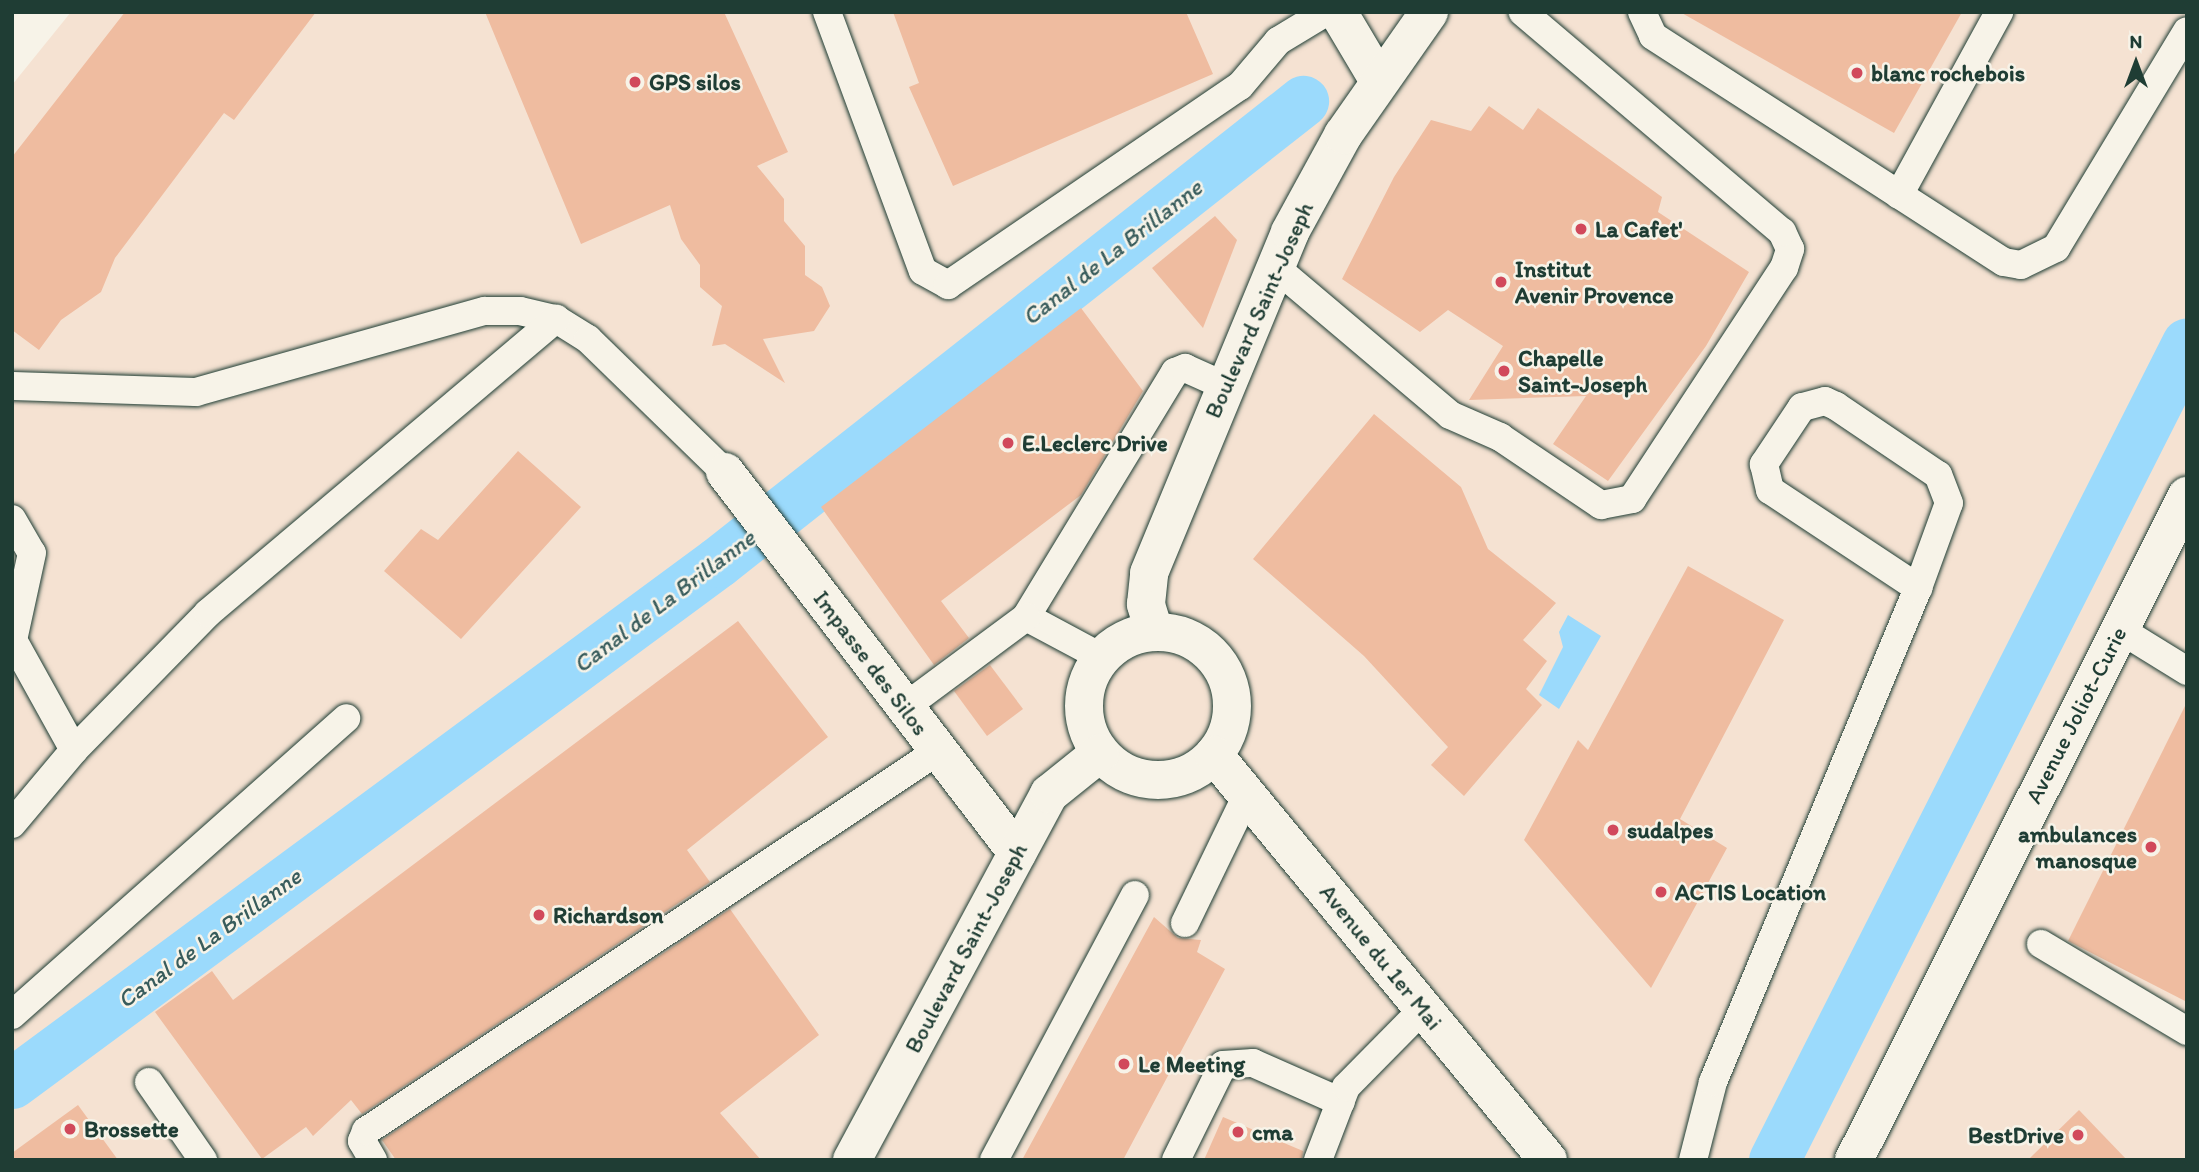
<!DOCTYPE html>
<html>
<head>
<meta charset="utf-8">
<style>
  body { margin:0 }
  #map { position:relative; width:2199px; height:1172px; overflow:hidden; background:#f7f3e8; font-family:Itim,sans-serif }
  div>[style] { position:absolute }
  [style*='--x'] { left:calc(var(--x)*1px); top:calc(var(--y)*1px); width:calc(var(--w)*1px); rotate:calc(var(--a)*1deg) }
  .built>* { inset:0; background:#f5e2d2 }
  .water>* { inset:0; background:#9bdafc }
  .canal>* { height:51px; margin:-25.5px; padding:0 25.5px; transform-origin:25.5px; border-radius:25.5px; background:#9bdafc }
  .building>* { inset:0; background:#efbca0 }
  .roads { filter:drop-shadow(0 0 2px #1f3d34) drop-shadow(0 0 2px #1f3d34) }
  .service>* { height:28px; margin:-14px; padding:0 14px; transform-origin:14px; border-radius:14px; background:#f7f3e8 }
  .minor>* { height:38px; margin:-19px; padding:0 19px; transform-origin:19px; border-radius:19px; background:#f7f3e8 }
  .tertiary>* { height:38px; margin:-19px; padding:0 19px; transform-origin:19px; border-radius:19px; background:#f7f3e8 }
  .tertiary>.ring { margin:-19px; padding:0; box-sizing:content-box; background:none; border:38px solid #f7f3e8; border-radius:50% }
  .dots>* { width:19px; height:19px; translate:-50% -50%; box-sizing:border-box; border:4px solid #f7f3e8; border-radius:50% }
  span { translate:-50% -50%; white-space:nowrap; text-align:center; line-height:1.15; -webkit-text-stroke:5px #f7f3e8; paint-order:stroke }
  .poi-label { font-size:23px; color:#1f3d34; font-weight:700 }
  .left { translate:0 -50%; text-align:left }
  .right { translate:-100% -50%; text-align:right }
  .street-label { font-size:23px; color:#1f3d34 }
  .water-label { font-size:24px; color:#385c5c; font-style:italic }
  .frame { position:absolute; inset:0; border:14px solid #1f3d34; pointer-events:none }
  .north { position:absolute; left:2101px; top:28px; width:70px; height:70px; -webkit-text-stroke:5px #f7f3e8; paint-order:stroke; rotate:0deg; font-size:19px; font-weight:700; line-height:28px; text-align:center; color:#1f3d34 }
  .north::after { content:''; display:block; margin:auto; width:24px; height:32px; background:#1f3d34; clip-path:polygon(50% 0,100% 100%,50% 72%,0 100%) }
</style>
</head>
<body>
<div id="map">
  <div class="built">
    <i style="clip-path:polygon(71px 12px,2187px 12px,2187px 1160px,12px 1160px,12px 85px)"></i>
  </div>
  <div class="water">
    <i style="clip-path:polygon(1568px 615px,1601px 636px,1559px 709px,1539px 695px,1563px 647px,1559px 632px)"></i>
  </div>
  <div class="canal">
    <i style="--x:12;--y:1083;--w:877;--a:-36.43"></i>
    <i style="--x:718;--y:562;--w:745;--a:-38.24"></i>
    <i style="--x:1774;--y:1160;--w:915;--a:-63.18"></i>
  </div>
  <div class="building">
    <i style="clip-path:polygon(125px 12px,316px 12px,234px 120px,224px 113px,115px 258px,101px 292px,61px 320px,39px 350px,12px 330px,12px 157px)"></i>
    <i style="clip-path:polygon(485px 12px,724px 12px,788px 152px,757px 166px,784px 199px,784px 221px,805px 246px,805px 275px,822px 287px,830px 306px,814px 331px,763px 339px,785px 383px,725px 344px,712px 346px,722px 306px,700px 287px,700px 265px,681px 239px,670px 205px,581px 244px)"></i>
    <i style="clip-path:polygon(893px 12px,1186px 12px,1213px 74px,953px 186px,909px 87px,919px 83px)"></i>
    <i style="clip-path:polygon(1680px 12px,1962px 12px,1894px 133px)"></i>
    <i style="clip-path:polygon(1489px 106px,1523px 130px,1538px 108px,1662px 197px,1658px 212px,1749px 272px,1706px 346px,1608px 481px,1553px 444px,1586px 396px,1469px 400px,1503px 346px,1448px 310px,1420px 332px,1342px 279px,1394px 177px,1431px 120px,1471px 131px)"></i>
    <i style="clip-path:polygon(1215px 216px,1237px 240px,1203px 328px,1152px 268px)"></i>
    <i style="clip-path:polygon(1081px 308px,1143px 391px,1081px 495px,941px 601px,969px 638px,934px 665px,821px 507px)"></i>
    <i style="clip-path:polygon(1374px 414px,1461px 487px,1488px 549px,1556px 603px,1523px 640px,1547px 661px,1526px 689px,1542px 705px,1464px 796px,1431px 765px,1448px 747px,1364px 656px,1253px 559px)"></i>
    <i style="clip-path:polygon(518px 451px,581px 507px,461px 639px,384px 571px,421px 529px,438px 540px)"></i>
    <i style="clip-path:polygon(1688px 566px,1784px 620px,1680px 819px,1727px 848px,1651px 988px,1524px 840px,1578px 740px,1588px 750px)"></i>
    <i style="clip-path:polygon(738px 621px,828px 737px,687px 850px,710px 882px,362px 1114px,351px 1100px,313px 1136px,306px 1127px,262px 1159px,155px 1012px,212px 971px,233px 1000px)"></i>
    <i style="clip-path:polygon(990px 665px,1023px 709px,987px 736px,954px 691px)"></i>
    <i style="clip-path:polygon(2187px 702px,2187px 1002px,2068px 941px)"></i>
    <i style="clip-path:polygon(730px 909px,819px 1035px,720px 1113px,761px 1160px,396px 1160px,382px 1140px)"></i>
    <i style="clip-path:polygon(1154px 917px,1178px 938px,1201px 940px,1197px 952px,1225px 969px,1123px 1160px,1022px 1160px)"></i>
    <i style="clip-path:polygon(78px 1105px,118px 1160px,12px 1160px,12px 1153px)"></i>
    <i style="clip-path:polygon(2079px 1110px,2127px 1160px,2028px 1160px)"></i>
    <i style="clip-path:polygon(1223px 1117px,1303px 1151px,1302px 1160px,1204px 1160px)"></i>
  </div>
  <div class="roads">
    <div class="service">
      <i style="--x:827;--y:12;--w:276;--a:69.7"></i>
      <i style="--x:923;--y:271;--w:29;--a:29"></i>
      <i style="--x:948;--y:285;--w:353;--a:-34.3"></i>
      <i style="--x:1240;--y:86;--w:59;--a:-49.8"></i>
      <i style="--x:1278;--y:41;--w:56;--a:-31.1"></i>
      <i style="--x:1642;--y:12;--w:26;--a:65"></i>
      <i style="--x:1653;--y:36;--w:417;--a:32.8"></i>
      <i style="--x:2004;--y:262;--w:17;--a:10"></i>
      <i style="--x:2021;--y:265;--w:39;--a:-26"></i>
      <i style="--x:2056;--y:248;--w:253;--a:-58.9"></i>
      <i style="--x:1899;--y:195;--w:209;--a:-61.3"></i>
      <i style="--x:1275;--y:267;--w:229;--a:40.2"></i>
      <i style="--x:1450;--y:415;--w:55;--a:23.7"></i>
      <i style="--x:1500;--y:437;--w:122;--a:34"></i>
      <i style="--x:1601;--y:505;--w:32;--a:-11"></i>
      <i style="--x:1632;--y:499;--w:277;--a:-56.7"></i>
      <i style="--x:1784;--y:268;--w:20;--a:-72"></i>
      <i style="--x:1790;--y:249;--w:19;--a:-115"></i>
      <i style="--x:1782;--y:232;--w:340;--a:-139.7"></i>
      <i style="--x:12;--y:386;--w:184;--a:1.9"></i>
      <i style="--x:196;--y:392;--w:300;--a:-15.7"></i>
      <i style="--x:485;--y:311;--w:35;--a:0"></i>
      <i style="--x:520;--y:311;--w:37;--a:13"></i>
      <i style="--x:556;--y:319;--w:38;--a:32"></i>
      <i style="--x:588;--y:339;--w:191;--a:44.2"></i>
      <i style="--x:12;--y:519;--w:39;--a:60"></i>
      <i style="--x:32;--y:553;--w:89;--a:102.3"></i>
      <i style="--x:13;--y:640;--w:126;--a:61"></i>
      <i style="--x:74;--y:750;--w:192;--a:-45.6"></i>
      <i style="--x:208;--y:613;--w:456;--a:-40.2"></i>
      <i style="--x:2119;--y:629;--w:80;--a:31.7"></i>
      <i style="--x:1101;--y:657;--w:85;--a:-151.9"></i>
      <i style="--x:1026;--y:617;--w:287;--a:-58.7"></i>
      <i style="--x:1175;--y:372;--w:11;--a:-22"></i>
      <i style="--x:1185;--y:368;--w:44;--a:24.2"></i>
      <i style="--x:905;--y:707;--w:151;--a:-36.6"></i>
      <i style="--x:12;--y:824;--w:97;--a:-50"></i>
      <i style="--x:1185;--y:923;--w:142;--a:-64.2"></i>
      <i style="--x:2041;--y:944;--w:170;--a:30.8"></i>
      <i style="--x:12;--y:1015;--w:447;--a:-41.6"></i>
      <i style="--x:149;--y:1082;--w:95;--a:55.3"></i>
      <i style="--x:373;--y:1160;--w:22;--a:-120"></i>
      <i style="--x:362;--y:1141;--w:11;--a:-68"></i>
      <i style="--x:366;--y:1131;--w:687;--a:-33.6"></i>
      <i style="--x:994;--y:1160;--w:300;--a:-62"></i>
      <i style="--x:1176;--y:1160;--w:106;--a:-63.7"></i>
      <i style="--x:1223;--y:1065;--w:30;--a:-4"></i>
      <i style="--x:1253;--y:1063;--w:96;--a:23.9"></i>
      <i style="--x:1318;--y:1160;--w:78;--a:-69"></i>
      <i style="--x:1346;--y:1087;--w:110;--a:-45.4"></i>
      <i style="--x:1693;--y:1160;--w:81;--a:-75.6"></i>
      <i style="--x:1713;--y:1082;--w:535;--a:-67.46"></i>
      <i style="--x:1918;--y:588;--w:90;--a:-70"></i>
      <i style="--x:1949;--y:503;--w:30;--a:-111"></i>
      <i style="--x:1938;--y:475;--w:123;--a:-145.9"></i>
      <i style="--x:1836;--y:406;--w:12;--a:-156"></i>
      <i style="--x:1825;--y:401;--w:24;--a:165"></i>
      <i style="--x:1802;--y:407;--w:69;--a:123.7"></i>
      <i style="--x:1764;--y:464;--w:27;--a:77"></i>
      <i style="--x:1770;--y:490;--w:178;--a:33.5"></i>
    </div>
    <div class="minor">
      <i style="--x:1338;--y:12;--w:80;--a:59.3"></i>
      <i style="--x:725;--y:472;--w:480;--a:52.5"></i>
      <i style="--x:1854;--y:1160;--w:743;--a:-63.37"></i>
    </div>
    <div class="tertiary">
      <i style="--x:1154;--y:631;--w:28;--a:-107"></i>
      <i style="--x:1146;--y:604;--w:31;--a:-84"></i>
      <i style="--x:1149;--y:573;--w:369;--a:-67.5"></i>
      <i style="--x:1290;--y:232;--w:111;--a:-61.3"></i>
      <i style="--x:1343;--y:135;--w:150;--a:-55"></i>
      <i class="ring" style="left:1084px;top:632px;width:110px;height:110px"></i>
      <i style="--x:1214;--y:755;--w:525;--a:50.49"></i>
      <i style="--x:852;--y:1160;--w:416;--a:-61.7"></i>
      <i style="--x:1049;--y:794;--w:65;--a:-38.8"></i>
    </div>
  </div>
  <div class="dots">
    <i style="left:1857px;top:73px;background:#d1495b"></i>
    <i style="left:635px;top:82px;background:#d1495b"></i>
    <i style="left:1581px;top:229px;background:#d1495b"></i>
    <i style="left:1501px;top:282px;background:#d1495b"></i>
    <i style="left:1504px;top:371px;background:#d1495b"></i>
    <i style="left:1008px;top:443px;background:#d1495b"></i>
    <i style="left:1613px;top:830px;background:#d1495b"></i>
    <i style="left:2151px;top:847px;background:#d1495b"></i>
    <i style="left:1661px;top:892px;background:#d1495b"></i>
    <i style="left:539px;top:915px;background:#d1495b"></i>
    <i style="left:1124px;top:1064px;background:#d1495b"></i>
    <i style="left:70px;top:1129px;background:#d1495b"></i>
    <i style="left:1238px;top:1132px;background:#d1495b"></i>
    <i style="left:2078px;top:1135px;background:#d1495b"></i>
  </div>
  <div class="poi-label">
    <span class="left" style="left:1871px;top:73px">blanc rochebois</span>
    <span class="left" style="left:649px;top:82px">GPS silos</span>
    <span class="left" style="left:1595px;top:229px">La Cafet'</span>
    <span class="left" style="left:1515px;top:282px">Institut<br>Avenir Provence</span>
    <span class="left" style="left:1518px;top:371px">Chapelle<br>Saint-Joseph</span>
    <span class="left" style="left:1022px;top:443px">E.Leclerc Drive</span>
    <span class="left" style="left:1627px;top:830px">sudalpes</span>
    <span class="right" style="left:2137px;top:847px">ambulances<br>manosque</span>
    <span class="left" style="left:1675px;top:892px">ACTIS Location</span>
    <span class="left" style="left:553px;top:915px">Richardson</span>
    <span class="left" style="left:1138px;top:1064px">Le Meeting</span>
    <span class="left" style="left:84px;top:1129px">Brossette</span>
    <span class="left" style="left:1252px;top:1132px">cma</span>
    <span class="right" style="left:2064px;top:1135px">BestDrive</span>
  </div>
  <div class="street-label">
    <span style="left:1259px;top:310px;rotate:-66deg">Boulevard Saint-Joseph</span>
    <span style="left:871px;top:663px;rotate:53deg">Impasse des Silos</span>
    <span style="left:2076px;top:715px;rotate:-63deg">Avenue Joliot-Curie</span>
    <span style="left:966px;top:948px;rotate:-62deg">Boulevard Saint-Joseph</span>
    <span style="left:1381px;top:957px;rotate:51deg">Avenue du 1er Mai</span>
  </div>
  <div class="water-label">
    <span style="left:1112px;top:252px;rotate:-38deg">Canal de La Brillanne</span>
    <span style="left:664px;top:601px;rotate:-37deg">Canal de La Brillanne</span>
    <span style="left:209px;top:938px;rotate:-36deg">Canal de La Brillanne</span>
  </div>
  <div class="frame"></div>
  <div class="north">N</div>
</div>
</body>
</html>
